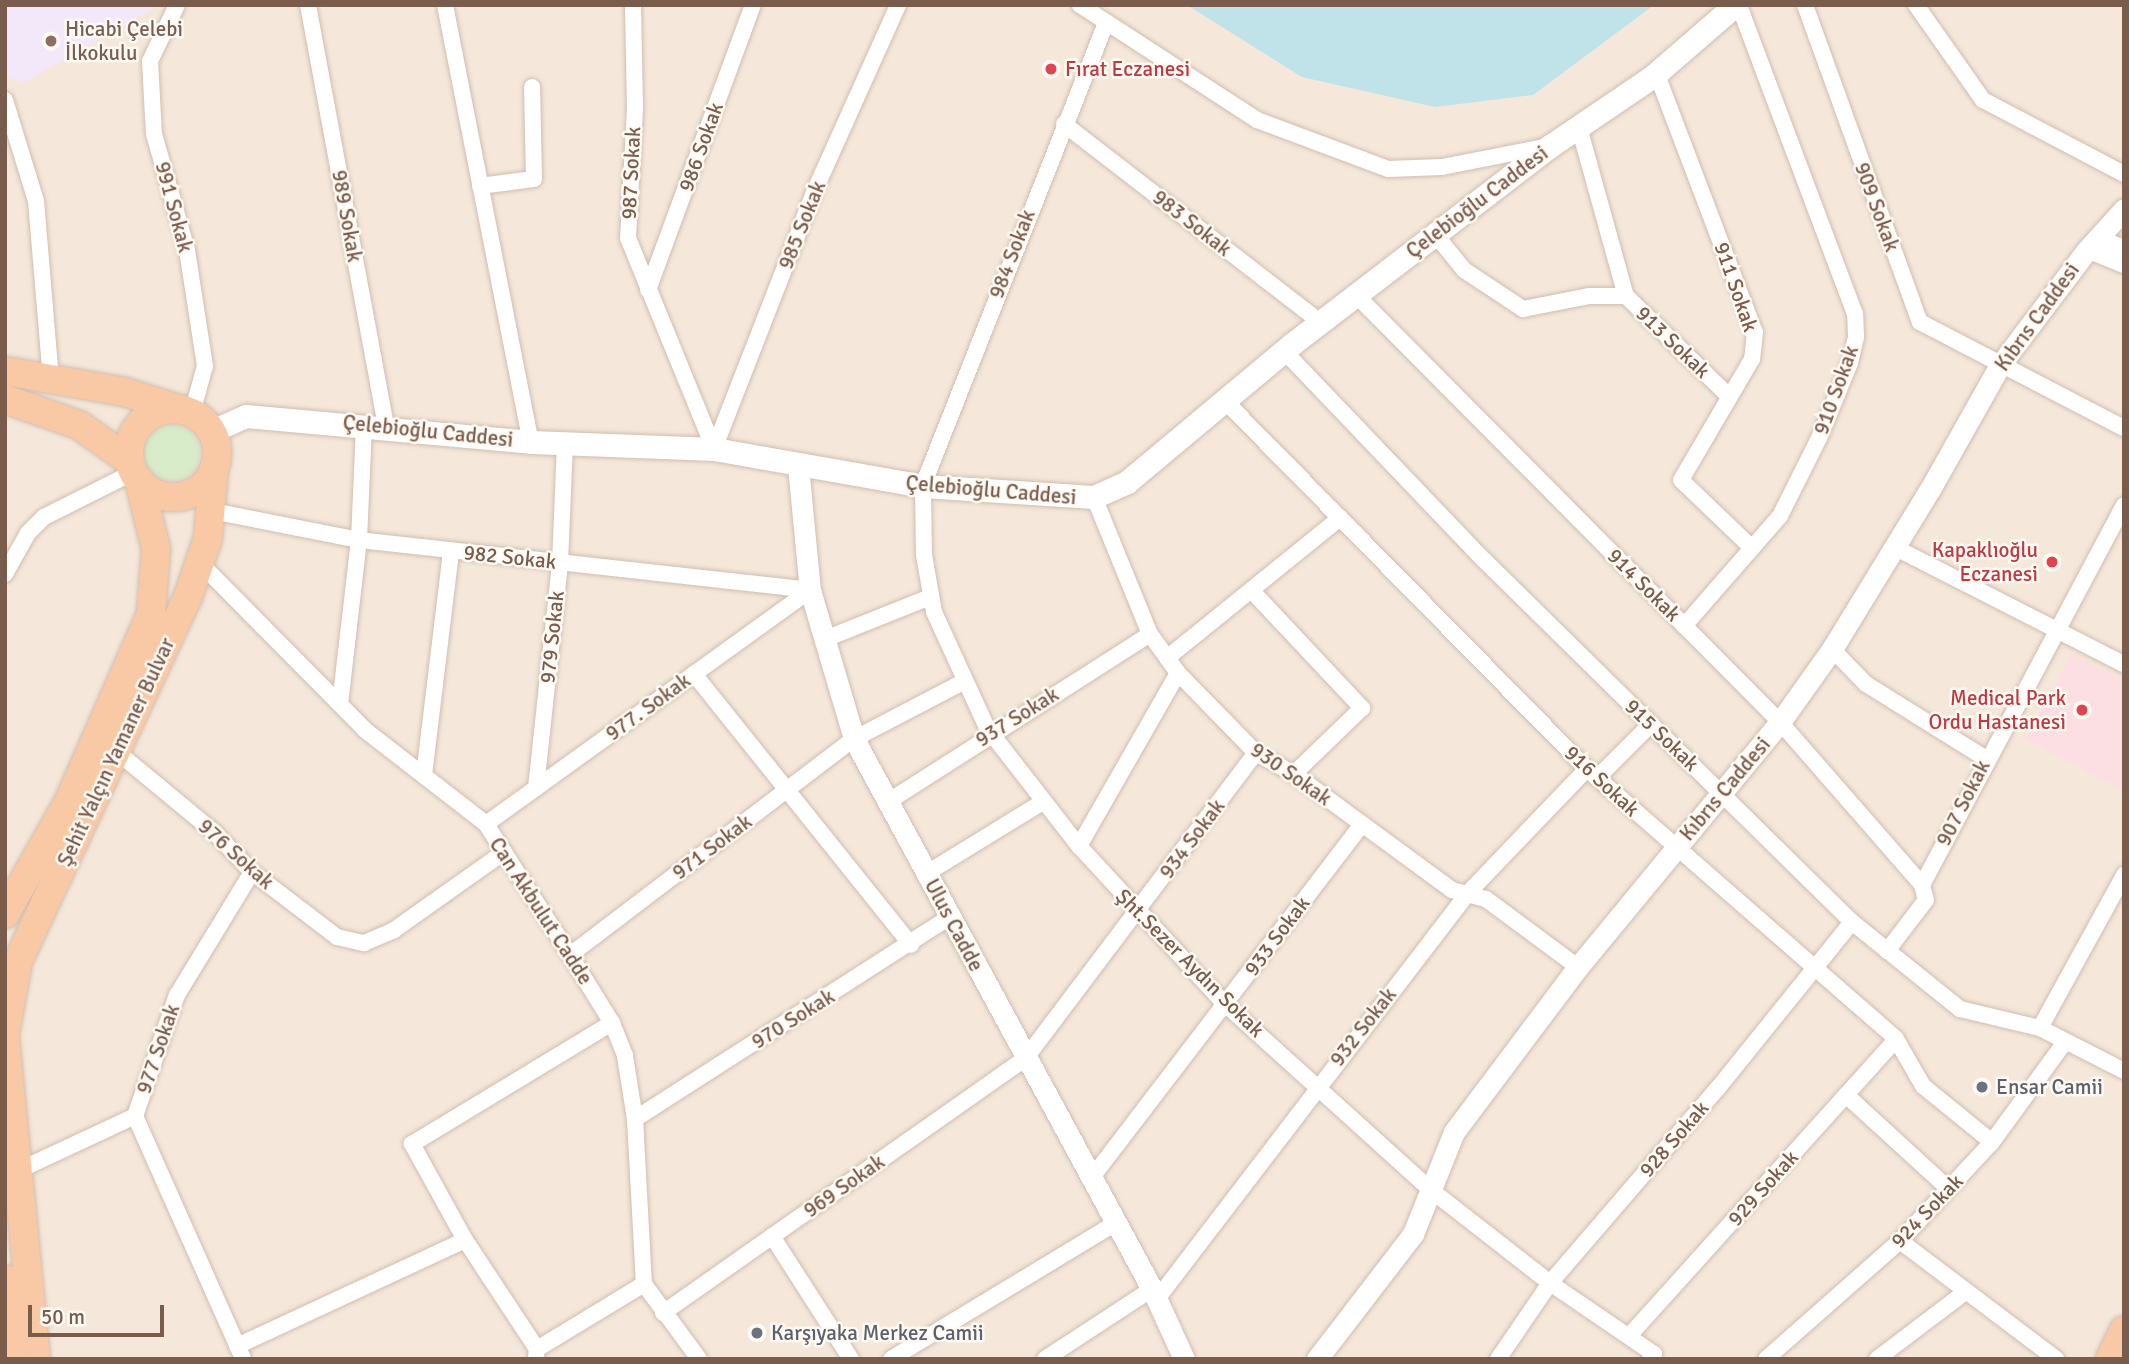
<!DOCTYPE html>
<html>
<head>
<meta charset="utf-8">
<style>
  body { margin:0 }
  #map { position:relative; width:2129px; height:1364px; overflow:hidden; background:#fdf6ec; font-family:Signika,sans-serif }
  div>[style] { position:absolute }
  [style*='--x'] { left:calc(var(--x)*1px); top:calc(var(--y)*1px); width:calc(var(--w)*1px); rotate:calc(var(--a)*1deg) }
  .residential>* { inset:0; background:#f5e8da }
  .education>* { inset:0; background:#f3e8fa }
  .medical>* { inset:0; background:#fbdfe3 }
  .green>* { inset:0; background:#d8ecc9 }
  .round { border-radius:50% }
  .water>* { inset:0; background:#bfe3e8 }
  .roads { filter:drop-shadow(0 0 2px #d1beb0) drop-shadow(0 0 2px #d1beb0) }
  .minor>* { height:16px; margin:-8px; padding:0 8px; transform-origin:8px; border-radius:8px; background:#fff }
  .tertiary>* { height:21px; margin:-10.5px; padding:0 10.5px; transform-origin:10.5px; border-radius:10.5px; background:#fff }
  .secondary>* { height:23px; margin:-11.5px; padding:0 11.5px; transform-origin:11.5px; border-radius:11.5px; background:#fff }
  .trunk>* { height:28px; margin:-14px; padding:0 14px; transform-origin:14px; border-radius:14px; background:#f9c8a4 }
  .trunk>.ring { margin:-14px; padding:0; box-sizing:content-box; background:none; border:28px solid #f9c8a4; border-radius:50% }
  .dots>* { width:19px; height:19px; translate:-50% -50%; box-sizing:border-box; border:4px solid #fffaf3; border-radius:50% }
  span { translate:-50% -50%; white-space:nowrap; text-align:center; line-height:1.15; -webkit-text-stroke:5px #fffaf3; paint-order:stroke }
  .education-label { font-size:21px; color:#785e54 }
  .left { translate:0 -50%; text-align:left }
  .health-label { font-size:21px; color:#be3a42 }
  .right { translate:-100% -50%; text-align:right }
  .street-label { font-size:21px; color:#7a5c4d }
  .worship-label { font-size:21px; color:#5b616d }
  .frame { position:absolute; inset:0; border:7px solid #7a5c4d; pointer-events:none }
  .scale { position:absolute; left:28px; top:1305px; width:136px; height:32px; box-sizing:border-box; border:4px solid #7a5c4d; border-top:0; padding-left:9px; font-size:21px; line-height:24px; white-space:nowrap; color:#7a5c4d; -webkit-text-stroke:5px #fffaf3; paint-order:stroke }
</style>
</head>
<body>
<div id="map">
  <div class="residential">
    <i style="clip-path:polygon(5px 5px,2124px 5px,2124px 1359px,5px 1359px)"></i>
  </div>
  <div class="education">
    <i style="clip-path:polygon(5px 5px,159px 5px,24px 82px,5px 77px)"></i>
  </div>
  <div class="medical">
    <i style="clip-path:polygon(2072px 654px,2124px 681px,2124px 791px,2025px 739px)"></i>
  </div>
  <div class="green">
    <i class="round" style="left:144px;top:425px;width:56px;height:56px"></i>
  </div>
  <div class="water">
    <i style="clip-path:polygon(1187px 5px,1654px 5px,1533px 95px,1435px 107px,1302px 77px)"></i>
  </div>
  <div class="roads">
    <div class="minor">
      <i style="--x:177;--y:5;--w:62;--a:115.7"></i>
      <i style="--x:150;--y:61;--w:73;--a:86.9"></i>
      <i style="--x:154;--y:134;--w:121;--a:74.1"></i>
      <i style="--x:187;--y:250;--w:117;--a:81.2"></i>
      <i style="--x:205;--y:366;--w:49;--a:105.5"></i>
      <i style="--x:308;--y:5;--w:429;--a:79.5"></i>
      <i style="--x:445;--y:5;--w:445;--a:78.9"></i>
      <i style="--x:633;--y:5;--w:104;--a:88.9"></i>
      <i style="--x:635;--y:109;--w:129;--a:93.1"></i>
      <i style="--x:628;--y:238;--w:228;--a:67.8"></i>
      <i style="--x:1080;--y:5;--w:211;--a:33"></i>
      <i style="--x:1257;--y:120;--w:140;--a:20.5"></i>
      <i style="--x:1388;--y:169;--w:54;--a:-2.1"></i>
      <i style="--x:1442;--y:167;--w:104;--a:-11.1"></i>
      <i style="--x:1805;--y:5;--w:337;--a:70.1"></i>
      <i style="--x:1920;--y:322;--w:230;--a:27.5"></i>
      <i style="--x:1916;--y:5;--w:116;--a:54.8"></i>
      <i style="--x:1983;--y:100;--w:159;--a:27.7"></i>
      <i style="--x:1106;--y:23;--w:498;--a:111.6"></i>
      <i style="--x:923;--y:486;--w:69;--a:89.2"></i>
      <i style="--x:924;--y:555;--w:58;--a:80"></i>
      <i style="--x:934;--y:612;--w:128;--a:65.4"></i>
      <i style="--x:987;--y:728;--w:150;--a:52.1"></i>
      <i style="--x:1079;--y:846;--w:215;--a:47.3"></i>
      <i style="--x:1225;--y:1004;--w:278;--a:42.1"></i>
      <i style="--x:1431;--y:1190;--w:151;--a:38"></i>
      <i style="--x:1550;--y:1283;--w:126;--a:34.3"></i>
      <i style="--x:1654;--y:1354;--w:6;--a:129"></i>
      <i style="--x:1656;--y:72;--w:278;--a:69.2"></i>
      <i style="--x:1755;--y:332;--w:27;--a:96"></i>
      <i style="--x:1752;--y:359;--w:140;--a:120.4"></i>
      <i style="--x:1681;--y:480;--w:98;--a:43.8"></i>
      <i style="--x:5;--y:100;--w:106;--a:72.9"></i>
      <i style="--x:36;--y:201;--w:178;--a:85.2"></i>
      <i style="--x:1064;--y:124;--w:324;--a:37.7"></i>
      <i style="--x:1579;--y:127;--w:175;--a:74.5"></i>
      <i style="--x:480;--y:186;--w:54;--a:-7.4"></i>
      <i style="--x:534;--y:179;--w:92;--a:-91.2"></i>
      <i style="--x:1435;--y:234;--w:46;--a:51.1"></i>
      <i style="--x:1464;--y:270;--w:71;--a:33.5"></i>
      <i style="--x:1523;--y:309;--w:67;--a:-11.1"></i>
      <i style="--x:1589;--y:296;--w:37;--a:0"></i>
      <i style="--x:1626;--y:296;--w:144;--a:44.2"></i>
      <i style="--x:2098;--y:238;--w:28;--a:21"></i>
      <i style="--x:2087;--y:250;--w:40;--a:22"></i>
      <i style="--x:648;--y:290;--w:304;--a:-69.8"></i>
      <i style="--x:1356;--y:295;--w:602;--a:45.2"></i>
      <i style="--x:1780;--y:722;--w:216;--a:48.9"></i>
      <i style="--x:1284;--y:351;--w:289;--a:46.3"></i>
      <i style="--x:1484;--y:560;--w:516;--a:44.53"></i>
      <i style="--x:1852;--y:922;--w:139;--a:38.9"></i>
      <i style="--x:1960;--y:1009;--w:82;--a:13.4"></i>
      <i style="--x:2040;--y:1028;--w:94;--a:27.1"></i>
      <i style="--x:1225;--y:401;--w:516;--a:45.47"></i>
      <i style="--x:1587;--y:769;--w:410;--a:41.1"></i>
      <i style="--x:1896;--y:1039;--w:54;--a:60.1"></i>
      <i style="--x:1923;--y:1086;--w:89;--a:39.1"></i>
      <i style="--x:714;--y:449;--w:278;--a:-68.7"></i>
      <i style="--x:815;--y:190;--w:203;--a:-65.8"></i>
      <i style="--x:1094;--y:497;--w:148;--a:67.8"></i>
      <i style="--x:1150;--y:634;--w:48;--a:54.3"></i>
      <i style="--x:1178;--y:673;--w:112;--a:45.7"></i>
      <i style="--x:1256;--y:753;--w:43;--a:28.9"></i>
      <i style="--x:1294;--y:774;--w:196;--a:36.3"></i>
      <i style="--x:1452;--y:890;--w:35;--a:15"></i>
      <i style="--x:1486;--y:899;--w:114;--a:36.5"></i>
      <i style="--x:212;--y:511;--w:150;--a:11.2"></i>
      <i style="--x:359;--y:540;--w:454;--a:6.3"></i>
      <i style="--x:1894;--y:547;--w:258;--a:27"></i>
      <i style="--x:201;--y:564;--w:233;--a:45.3"></i>
      <i style="--x:365;--y:730;--w:153;--a:37.8"></i>
      <i style="--x:486;--y:824;--w:156;--a:57.3"></i>
      <i style="--x:570;--y:955;--w:80;--a:58.3"></i>
      <i style="--x:612;--y:1023;--w:35;--a:68"></i>
      <i style="--x:625;--y:1056;--w:64;--a:81"></i>
      <i style="--x:635;--y:1119;--w:165;--a:86.9"></i>
      <i style="--x:644;--y:1284;--w:93;--a:53.7"></i>
      <i style="--x:5;--y:574;--w:47;--a:-60.7"></i>
      <i style="--x:28;--y:533;--w:23;--a:-45"></i>
      <i style="--x:44;--y:517;--w:101;--a:-26.6"></i>
      <i style="--x:1252;--y:591;--w:161;--a:46.8"></i>
      <i style="--x:1362;--y:708;--w:95;--a:135.9"></i>
      <i style="--x:1684;--y:626;--w:146;--a:-48.9"></i>
      <i style="--x:1780;--y:516;--w:89;--a:-63.4"></i>
      <i style="--x:1820;--y:436;--w:79;--a:-67.7"></i>
      <i style="--x:1850;--y:363;--w:27;--a:-77"></i>
      <i style="--x:1856;--y:337;--w:23;--a:-92"></i>
      <i style="--x:1855;--y:314;--w:330;--a:-110.6"></i>
      <i style="--x:825;--y:639;--w:113;--a:-21.8"></i>
      <i style="--x:1832;--y:649;--w:49;--a:45.8"></i>
      <i style="--x:1866;--y:684;--w:140;--a:31.9"></i>
      <i style="--x:1167;--y:658;--w:223;--a:-39"></i>
      <i style="--x:694;--y:674;--w:347;--a:51.3"></i>
      <i style="--x:340;--y:704;--w:165;--a:-83.4"></i>
      <i style="--x:359;--y:540;--w:116;--a:-87.5"></i>
      <i style="--x:116;--y:751;--w:129;--a:39.6"></i>
      <i style="--x:215;--y:833;--w:54;--a:46.5"></i>
      <i style="--x:252;--y:872;--w:107;--a:37.4"></i>
      <i style="--x:337;--y:937;--w:28;--a:13"></i>
      <i style="--x:364;--y:943;--w:33;--a:-23"></i>
      <i style="--x:394;--y:930;--w:135;--a:-35.3"></i>
      <i style="--x:424;--y:775;--w:226;--a:-83.1"></i>
      <i style="--x:1597;--y:778;--w:76;--a:-45"></i>
      <i style="--x:536;--y:788;--w:226;--a:-83.9"></i>
      <i style="--x:560;--y:563;--w:120;--a:-87.6"></i>
      <i style="--x:886;--y:803;--w:313;--a:-32.6"></i>
      <i style="--x:486;--y:824;--w:400;--a:-35.8"></i>
      <i style="--x:1079;--y:846;--w:199;--a:-60.2"></i>
      <i style="--x:927;--y:873;--w:136;--a:-31.5"></i>
      <i style="--x:1887;--y:951;--w:64;--a:-52.6"></i>
      <i style="--x:1926;--y:900;--w:16;--a:-105"></i>
      <i style="--x:1922;--y:885;--w:430;--a:-62"></i>
      <i style="--x:570;--y:955;--w:357;--a:-37.3"></i>
      <i style="--x:854;--y:739;--w:125;--a:-27.6"></i>
      <i style="--x:2040;--y:1028;--w:175;--a:-61.2"></i>
      <i style="--x:1846;--y:1095;--w:138;--a:42.4"></i>
      <i style="--x:135;--y:1116;--w:266;--a:66"></i>
      <i style="--x:635;--y:1119;--w:374;--a:-32.7"></i>
      <i style="--x:17;--y:1171;--w:130;--a:-25"></i>
      <i style="--x:135;--y:1116;--w:128;--a:-70.9"></i>
      <i style="--x:177;--y:995;--w:144;--a:-58.6"></i>
      <i style="--x:1090;--y:1180;--w:448;--a:-52.6"></i>
      <i style="--x:772;--y:1236;--w:146;--a:57.3"></i>
      <i style="--x:1900;--y:1241;--w:196;--a:37.1"></i>
      <i style="--x:1157;--y:1299;--w:511;--a:-52.55"></i>
      <i style="--x:1468;--y:893;--w:172;--a:-46.2"></i>
      <i style="--x:663;--y:1313;--w:442;--a:-35.1"></i>
      <i style="--x:1025;--y:1059;--w:383;--a:-53"></i>
      <i style="--x:1629;--y:1336;--w:399;--a:-48"></i>
      <i style="--x:237;--y:1346;--w:251;--a:-24.9"></i>
      <i style="--x:537;--y:1349;--w:131;--a:-123.4"></i>
      <i style="--x:465;--y:1240;--w:110;--a:-118.9"></i>
      <i style="--x:412;--y:1144;--w:234;--a:-31.2"></i>
      <i style="--x:536;--y:1357;--w:8;--a:-83"></i>
      <i style="--x:537;--y:1349;--w:125;--a:-31.3"></i>
      <i style="--x:891;--y:1359;--w:261;--a:-31.2"></i>
      <i style="--x:1045;--y:1359;--w:128;--a:-33.2"></i>
      <i style="--x:1498;--y:1359;--w:92;--a:-55.6"></i>
      <i style="--x:1550;--y:1283;--w:257;--a:-49.3"></i>
      <i style="--x:1718;--y:1088;--w:213;--a:-51.1"></i>
      <i style="--x:1766;--y:1359;--w:179;--a:-41.4"></i>
      <i style="--x:1900;--y:1241;--w:135;--a:-47.1"></i>
      <i style="--x:1992;--y:1142;--w:124;--a:-53.9"></i>
      <i style="--x:1877;--y:1359;--w:109;--a:-37.2"></i>
    </div>
    <div class="tertiary">
      <i style="--x:798;--y:466;--w:125;--a:84.5"></i>
      <i style="--x:810;--y:590;--w:155;--a:73.5"></i>
      <i style="--x:854;--y:739;--w:626;--a:61.55"></i>
      <i style="--x:1152;--y:1289;--w:77;--a:65.4"></i>
      <i style="--x:1317;--y:1359;--w:158;--a:-52.5"></i>
      <i style="--x:1413;--y:1234;--w:110;--a:-68.1"></i>
      <i style="--x:1454;--y:1132;--w:206;--a:-53.1"></i>
      <i style="--x:1578;--y:967;--w:318;--a:-50.5"></i>
      <i style="--x:1780;--y:722;--w:90;--a:-54.5"></i>
      <i style="--x:1832;--y:649;--w:185;--a:-58.5"></i>
      <i style="--x:1929;--y:491;--w:145;--a:-60.6"></i>
      <i style="--x:2000;--y:365;--w:144;--a:-52.9"></i>
      <i style="--x:2087;--y:250;--w:55;--a:-47.9"></i>
    </div>
    <div class="secondary">
      <i style="--x:212;--y:431;--w:37;--a:-24"></i>
      <i style="--x:246;--y:416;--w:286;--a:5.2"></i>
      <i style="--x:531;--y:442;--w:183;--a:2.2"></i>
      <i style="--x:714;--y:449;--w:212;--a:10"></i>
      <i style="--x:923;--y:486;--w:171;--a:3.7"></i>
      <i style="--x:1094;--y:497;--w:36;--a:-24"></i>
      <i style="--x:1127;--y:482;--w:215;--a:-39.9"></i>
      <i style="--x:1292;--y:344;--w:325;--a:-37.5"></i>
      <i style="--x:1550;--y:146;--w:123;--a:-34.1"></i>
      <i style="--x:1652;--y:77;--w:110;--a:-40.9"></i>
    </div>
    <div class="trunk">
      <i style="--x:5;--y:371;--w:122;--a:9.9"></i>
      <i style="--x:125;--y:392;--w:56;--a:17.8"></i>
      <i style="--x:5;--y:399;--w:78;--a:19.4"></i>
      <i style="--x:79;--y:425;--w:62;--a:35.2"></i>
      <i class="ring" style="left:129px;top:409px;width:60px;height:60px"></i>
      <i style="--x:5;--y:914;--w:130;--a:-60.5"></i>
      <i style="--x:69;--y:801;--w:204;--a:-66.3"></i>
      <i style="--x:151;--y:614;--w:65;--a:-85.6"></i>
      <i style="--x:156;--y:549;--w:71;--a:-103.8"></i>
      <i style="--x:5;--y:1033;--w:73;--a:-79.8"></i>
      <i style="--x:18;--y:961;--w:402;--a:-65"></i>
      <i style="--x:188;--y:597;--w:62;--a:-71.3"></i>
      <i style="--x:208;--y:538;--w:70;--a:-85.1"></i>
      <i style="--x:5;--y:1039;--w:321;--a:84.5"></i>
      <i style="--x:8;--y:1280;--w:79;--a:84.2"></i>
      <i style="--x:2110;--y:1359;--w:32;--a:-64"></i>
    </div>
  </div>
  <div class="dots">
    <i style="left:51px;top:41px;background:#8d6e63"></i>
    <i style="left:1051px;top:69px;background:#e0444e"></i>
    <i style="left:2052px;top:562px;background:#e0444e"></i>
    <i style="left:2082px;top:710px;background:#e0444e"></i>
    <i style="left:1982px;top:1087px;background:#6b7280"></i>
    <i style="left:757px;top:1333px;background:#6b7280"></i>
  </div>
  <div class="education-label">
    <span class="left" style="left:65px;top:41px">Hicabi Çelebi<br>İlkokulu</span>
  </div>
  <div class="health-label">
    <span class="left" style="left:1065px;top:69px">Fırat Eczanesi</span>
    <span class="right" style="left:2038px;top:562px">Kapaklıoğlu<br>Eczanesi</span>
    <span class="right" style="left:2066px;top:710px">Medical Park<br>Ordu Hastanesi</span>
  </div>
  <div class="street-label">
    <span style="left:701px;top:147px;rotate:-70deg">986 Sokak</span>
    <span style="left:631px;top:173px;rotate:-87deg">987 Sokak</span>
    <span style="left:1477px;top:202px;rotate:-37deg">Çelebioğlu Caddesi</span>
    <span style="left:174px;top:207px;rotate:75deg">991 Sokak</span>
    <span style="left:1877px;top:207px;rotate:70deg">909 Sokak</span>
    <span style="left:347px;top:216px;rotate:80deg">989 Sokak</span>
    <span style="left:1192px;top:223px;rotate:38deg">983 Sokak</span>
    <span style="left:802px;top:225px;rotate:-68deg">985 Sokak</span>
    <span style="left:1012px;top:254px;rotate:-69deg">984 Sokak</span>
    <span style="left:1736px;top:287px;rotate:71deg">911 Sokak</span>
    <span style="left:2037px;top:317px;rotate:-54deg">Kıbrıs Caddesi</span>
    <span style="left:1673px;top:342px;rotate:44deg">913 Sokak</span>
    <span style="left:1836px;top:390px;rotate:-70deg">910 Sokak</span>
    <span style="left:428px;top:431px;rotate:6deg">Çelebioğlu Caddesi</span>
    <span style="left:991px;top:490px;rotate:5deg">Çelebioğlu Caddesi</span>
    <span style="left:510px;top:557px;rotate:6deg">982 Sokak</span>
    <span style="left:1644px;top:585px;rotate:45deg">914 Sokak</span>
    <span style="left:552px;top:637px;rotate:-84deg">979 Sokak</span>
    <span style="left:648px;top:707px;rotate:-36deg">977. Sokak</span>
    <span style="left:1017px;top:717px;rotate:-32deg">937 Sokak</span>
    <span style="left:1662px;top:735px;rotate:44deg">915 Sokak</span>
    <span style="left:116px;top:752px;rotate:-65deg">Şehit Yalçın Yamaner Bulvar</span>
    <span style="left:1291px;top:774px;rotate:35deg">930 Sokak</span>
    <span style="left:1602px;top:781px;rotate:43deg">916 Sokak</span>
    <span style="left:1725px;top:789px;rotate:-50deg">Kıbrıs Caddesi</span>
    <span style="left:1963px;top:803px;rotate:-63deg">907 Sokak</span>
    <span style="left:1192px;top:839px;rotate:-53deg">934 Sokak</span>
    <span style="left:712px;top:847px;rotate:-37deg">971 Sokak</span>
    <span style="left:236px;top:854px;rotate:42deg">976 Sokak</span>
    <span style="left:541px;top:911px;rotate:57deg">Can Akbulut Cadde</span>
    <span style="left:954px;top:925px;rotate:62deg">Ulus Cadde</span>
    <span style="left:1277px;top:936px;rotate:-53deg">933 Sokak</span>
    <span style="left:1190px;top:963px;rotate:45deg">Şht.Sezer Aydın Sokak</span>
    <span style="left:793px;top:1019px;rotate:-32deg">970 Sokak</span>
    <span style="left:1363px;top:1027px;rotate:-52deg">932 Sokak</span>
    <span style="left:158px;top:1049px;rotate:-71deg">977 Sokak</span>
    <span style="left:1674px;top:1139px;rotate:-49deg">928 Sokak</span>
    <span style="left:844px;top:1186px;rotate:-35deg">969 Sokak</span>
    <span style="left:1763px;top:1188px;rotate:-48deg">929 Sokak</span>
    <span style="left:1927px;top:1211px;rotate:-46deg">924 Sokak</span>
  </div>
  <div class="worship-label">
    <span class="left" style="left:1996px;top:1087px">Ensar Camii</span>
    <span class="left" style="left:771px;top:1333px">Karşıyaka Merkez Camii</span>
  </div>
  <div class="frame"></div>
  <div class="scale">50 m</div>
</div>
</body>
</html>
